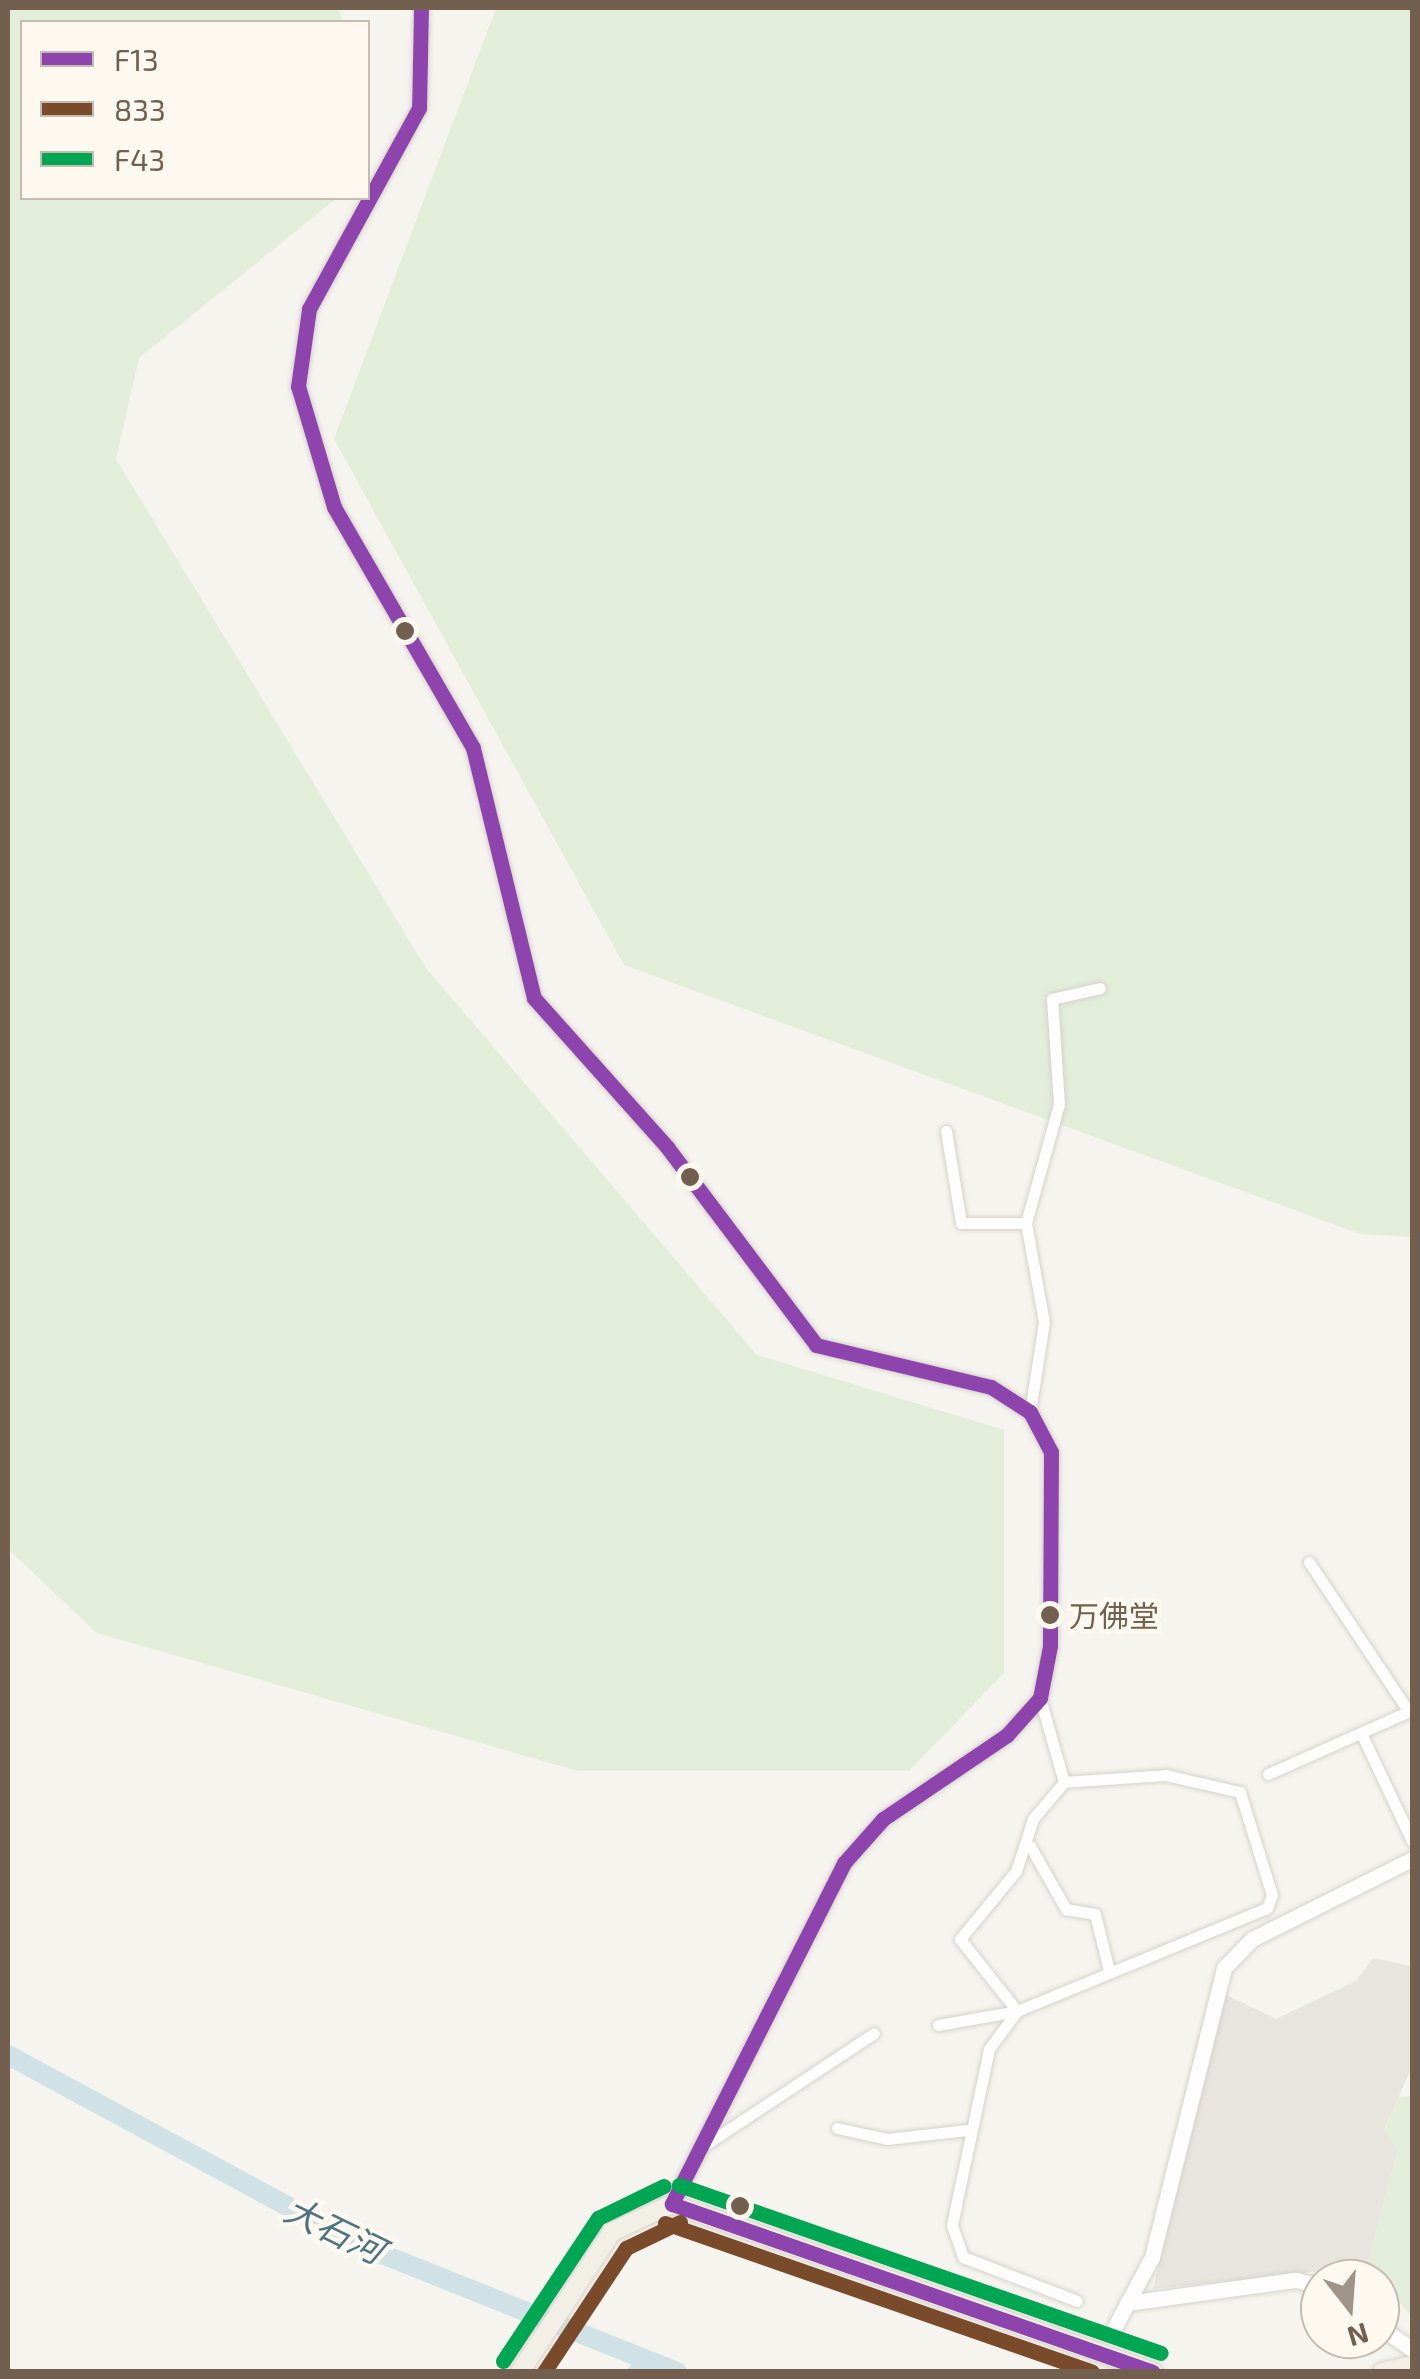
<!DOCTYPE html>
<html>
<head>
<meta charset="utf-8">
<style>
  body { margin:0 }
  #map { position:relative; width:1420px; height:2379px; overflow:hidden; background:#f6f4ee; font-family:"Exo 2","Noto Sans SC",sans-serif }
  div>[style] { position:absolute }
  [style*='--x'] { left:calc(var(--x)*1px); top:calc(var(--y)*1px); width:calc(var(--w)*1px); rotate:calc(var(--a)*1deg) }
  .industrial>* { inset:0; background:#e8e4de }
  .green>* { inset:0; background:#e2edda }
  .canal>* { height:11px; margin:-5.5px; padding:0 5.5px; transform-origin:5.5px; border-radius:5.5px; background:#d0e2e6 }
  .river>* { height:20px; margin:-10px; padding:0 10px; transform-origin:10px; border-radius:10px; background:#d0e2e6 }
  .roads { filter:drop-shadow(0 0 2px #d6d1cc) drop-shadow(0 0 2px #d6d1cc) }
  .street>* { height:11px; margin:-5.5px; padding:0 5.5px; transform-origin:5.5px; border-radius:5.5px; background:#fefdfc }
  .secondary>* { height:15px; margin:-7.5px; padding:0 7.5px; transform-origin:7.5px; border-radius:7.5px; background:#fefdfc }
  .primary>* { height:18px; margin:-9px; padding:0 9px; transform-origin:9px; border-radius:9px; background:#f2efe7 }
  .bus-1>* { height:15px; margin:-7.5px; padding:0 7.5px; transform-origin:7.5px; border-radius:7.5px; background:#8e44ad }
  .bus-2>* { height:15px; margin:-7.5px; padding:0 7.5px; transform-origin:7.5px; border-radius:7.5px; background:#7a4b2a }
  .bus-3>* { height:15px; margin:-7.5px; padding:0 7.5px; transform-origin:7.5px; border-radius:7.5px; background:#00a651 }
  .dots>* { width:28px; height:28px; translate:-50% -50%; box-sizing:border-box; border:5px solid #fdf9f0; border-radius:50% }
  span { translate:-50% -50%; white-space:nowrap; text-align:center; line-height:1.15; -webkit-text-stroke:9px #fdf9f0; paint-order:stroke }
  .bus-label { font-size:30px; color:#725f50 }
  .left { translate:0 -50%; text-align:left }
  .water-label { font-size:35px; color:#4c7483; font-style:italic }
  .frame { position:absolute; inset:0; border:10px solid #725f50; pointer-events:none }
  .legend { position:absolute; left:20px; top:20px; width:350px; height:180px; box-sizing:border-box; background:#fdf9f0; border:2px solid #c5bbb0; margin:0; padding:12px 18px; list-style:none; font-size:30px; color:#725f50 }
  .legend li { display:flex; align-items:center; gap:20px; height:50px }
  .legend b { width:50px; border:2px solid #c5bbb0 }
  .north { position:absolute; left:1300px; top:2259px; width:100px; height:100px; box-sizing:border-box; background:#fdf9f0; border:2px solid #c5bbb0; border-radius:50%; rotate:163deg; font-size:28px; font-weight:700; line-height:40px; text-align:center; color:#725f50 }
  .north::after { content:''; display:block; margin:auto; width:35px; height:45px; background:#a09387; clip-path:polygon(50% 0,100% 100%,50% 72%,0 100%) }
</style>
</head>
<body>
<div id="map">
  <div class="industrial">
    <i style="clip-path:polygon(1373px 1958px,1412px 1966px,1412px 2067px,1384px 2130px,1398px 2149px,1367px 2266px,1153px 2289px,1222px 1993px,1276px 2019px,1356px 1981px)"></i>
  </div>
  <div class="green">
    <i style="clip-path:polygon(8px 8px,338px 8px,343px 22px,22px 22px,22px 198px,337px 198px,139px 358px,116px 459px,426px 968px,757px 1355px,1004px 1430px,1004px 1673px,909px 1771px,578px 1771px,97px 1633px,8px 1549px)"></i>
    <i style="clip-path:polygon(496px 8px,1412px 8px,1412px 1237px,1360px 1234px,624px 965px,334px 439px)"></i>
    <i style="clip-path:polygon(1412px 2096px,1412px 2317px,1367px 2266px,1398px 2149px,1384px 2131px,1399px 2097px)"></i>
  </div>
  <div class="canal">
    <i style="--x:631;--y:2372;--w:18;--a:-47"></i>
  </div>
  <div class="river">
    <i style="--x:8;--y:2055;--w:397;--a:28.4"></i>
    <i style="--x:357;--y:2244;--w:345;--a:21.8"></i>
  </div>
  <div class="roads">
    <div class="street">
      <i style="--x:946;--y:1131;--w:93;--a:80.7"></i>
      <i style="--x:961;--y:1223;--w:65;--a:0"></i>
      <i style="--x:1030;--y:1412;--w:91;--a:-81.2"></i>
      <i style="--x:1044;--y:1322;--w:101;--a:-100.3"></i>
      <i style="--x:1026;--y:1223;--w:123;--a:-74.5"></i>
      <i style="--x:1059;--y:1104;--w:105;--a:-93.8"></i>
      <i style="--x:1052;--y:999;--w:49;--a:-12.9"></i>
      <i style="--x:1309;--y:1562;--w:180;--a:56.3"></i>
      <i style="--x:1040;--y:1698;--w:87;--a:74.1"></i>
      <i style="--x:1064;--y:1782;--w:48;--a:130"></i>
      <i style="--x:1033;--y:1819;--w:55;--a:108.1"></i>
      <i style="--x:1016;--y:1871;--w:88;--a:129.5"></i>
      <i style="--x:960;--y:1939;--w:92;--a:51.6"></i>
      <i style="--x:1017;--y:2011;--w:270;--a:-22.4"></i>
      <i style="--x:1267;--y:1908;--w:14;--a:-69"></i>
      <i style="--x:1272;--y:1895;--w:108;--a:-107.3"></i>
      <i style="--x:1240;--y:1792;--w:76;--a:-167.1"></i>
      <i style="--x:1166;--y:1775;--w:102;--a:176.1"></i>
      <i style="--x:1362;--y:1735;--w:117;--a:64.7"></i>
      <i style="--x:1268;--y:1774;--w:158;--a:-24"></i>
      <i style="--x:1030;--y:1846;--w:73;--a:60.3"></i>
      <i style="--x:1066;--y:1909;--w:29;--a:10"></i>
      <i style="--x:1095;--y:1914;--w:59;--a:76.2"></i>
      <i style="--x:1017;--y:2011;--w:47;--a:126.4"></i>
      <i style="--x:989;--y:2049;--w:180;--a:101.9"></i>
      <i style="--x:952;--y:2225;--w:34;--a:71"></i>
      <i style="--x:963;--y:2257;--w:122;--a:21.1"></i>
      <i style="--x:938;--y:2025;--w:80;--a:-10"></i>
      <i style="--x:837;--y:2128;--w:51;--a:12.4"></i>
      <i style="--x:887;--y:2139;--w:80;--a:-6.5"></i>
      <i style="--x:702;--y:2147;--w:206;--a:-33.5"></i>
    </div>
    <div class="secondary">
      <i style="--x:421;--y:8;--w:100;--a:91.1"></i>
      <i style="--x:419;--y:108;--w:229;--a:118.7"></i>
      <i style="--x:309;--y:309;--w:78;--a:98.1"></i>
      <i style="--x:298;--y:386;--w:126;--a:73.4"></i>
      <i style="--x:334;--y:507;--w:278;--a:60"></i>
      <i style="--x:473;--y:748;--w:257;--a:76.3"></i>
      <i style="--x:534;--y:998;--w:200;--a:48.2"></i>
      <i style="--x:667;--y:1147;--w:248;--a:53"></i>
      <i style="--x:816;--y:1345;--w:180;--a:13.5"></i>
      <i style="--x:991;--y:1387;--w:46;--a:32.7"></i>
      <i style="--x:1030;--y:1412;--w:45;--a:62.3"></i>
      <i style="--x:1051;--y:1452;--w:194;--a:90.3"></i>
      <i style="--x:1050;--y:1646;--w:53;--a:100.9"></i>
      <i style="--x:1040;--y:1698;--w:50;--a:131.7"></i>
      <i style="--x:1007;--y:1735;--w:150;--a:145.9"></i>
      <i style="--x:883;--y:1819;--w:59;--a:131.6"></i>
      <i style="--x:844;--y:1863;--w:382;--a:116.8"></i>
      <i style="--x:1127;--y:2303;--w:171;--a:-7.8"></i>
      <i style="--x:1296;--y:2280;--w:25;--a:14"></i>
      <i style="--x:1380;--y:2327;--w:39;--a:35"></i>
      <i style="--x:1113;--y:2330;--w:83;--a:-61.9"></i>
      <i style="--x:1152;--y:2257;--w:298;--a:-76"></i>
      <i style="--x:1224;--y:1968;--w:40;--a:-46"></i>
      <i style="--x:1252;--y:1939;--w:179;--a:-26.6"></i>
    </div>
    <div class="primary">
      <i style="--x:520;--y:2372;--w:168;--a:-56.7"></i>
      <i style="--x:612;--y:2232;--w:66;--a:-25"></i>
      <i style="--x:672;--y:2204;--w:510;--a:19.22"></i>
      <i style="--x:1382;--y:2372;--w:31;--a:-13"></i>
    </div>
  </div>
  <div class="bus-1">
    <i style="--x:421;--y:8;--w:100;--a:91.1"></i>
    <i style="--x:419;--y:108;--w:229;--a:118.7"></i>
    <i style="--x:309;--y:309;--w:78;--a:98.1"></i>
    <i style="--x:298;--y:386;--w:126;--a:73.4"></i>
    <i style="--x:334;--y:507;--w:278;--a:60"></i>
    <i style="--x:473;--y:748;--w:257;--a:76.3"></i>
    <i style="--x:534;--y:998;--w:200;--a:48.2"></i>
    <i style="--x:667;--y:1147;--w:248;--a:53"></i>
    <i style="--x:816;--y:1345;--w:180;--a:13.5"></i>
    <i style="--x:991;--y:1387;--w:46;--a:32.7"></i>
    <i style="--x:1030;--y:1412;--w:45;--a:62.3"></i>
    <i style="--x:1051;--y:1452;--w:194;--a:90.3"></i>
    <i style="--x:1050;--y:1646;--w:53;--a:100.9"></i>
    <i style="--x:1040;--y:1698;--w:50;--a:131.7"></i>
    <i style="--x:1007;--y:1735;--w:150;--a:145.9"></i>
    <i style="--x:883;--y:1819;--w:59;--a:131.6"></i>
    <i style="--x:844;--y:1863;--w:382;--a:116.8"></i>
    <i style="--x:672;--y:2204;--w:509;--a:19.25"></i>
  </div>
  <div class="bus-2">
    <i style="--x:665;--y:2223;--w:452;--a:19.2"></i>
    <i style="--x:544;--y:2372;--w:149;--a:-56.5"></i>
    <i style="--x:626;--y:2248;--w:60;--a:-25.7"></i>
  </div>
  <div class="bus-3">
    <i style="--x:679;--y:2185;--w:510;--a:19.22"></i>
    <i style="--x:503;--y:2361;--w:172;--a:-56.4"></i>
    <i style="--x:598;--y:2218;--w:73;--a:-25.9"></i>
  </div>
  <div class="dots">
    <i style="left:405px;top:631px;background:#725f50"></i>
    <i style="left:690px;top:1177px;background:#725f50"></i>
    <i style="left:1050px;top:1615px;background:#725f50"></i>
    <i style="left:740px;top:2206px;background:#725f50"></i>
  </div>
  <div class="bus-label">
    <span class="left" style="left:1069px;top:1615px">万佛堂</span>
  </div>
  <div class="water-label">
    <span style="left:335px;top:2229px;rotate:26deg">大石河</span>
  </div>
  <div class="frame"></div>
  <ul class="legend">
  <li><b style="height:12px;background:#8e44ad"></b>F13</li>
  <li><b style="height:12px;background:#7a4b2a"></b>833</li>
  <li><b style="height:12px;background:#00a651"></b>F43</li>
  </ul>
  <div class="north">N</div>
</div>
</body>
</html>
